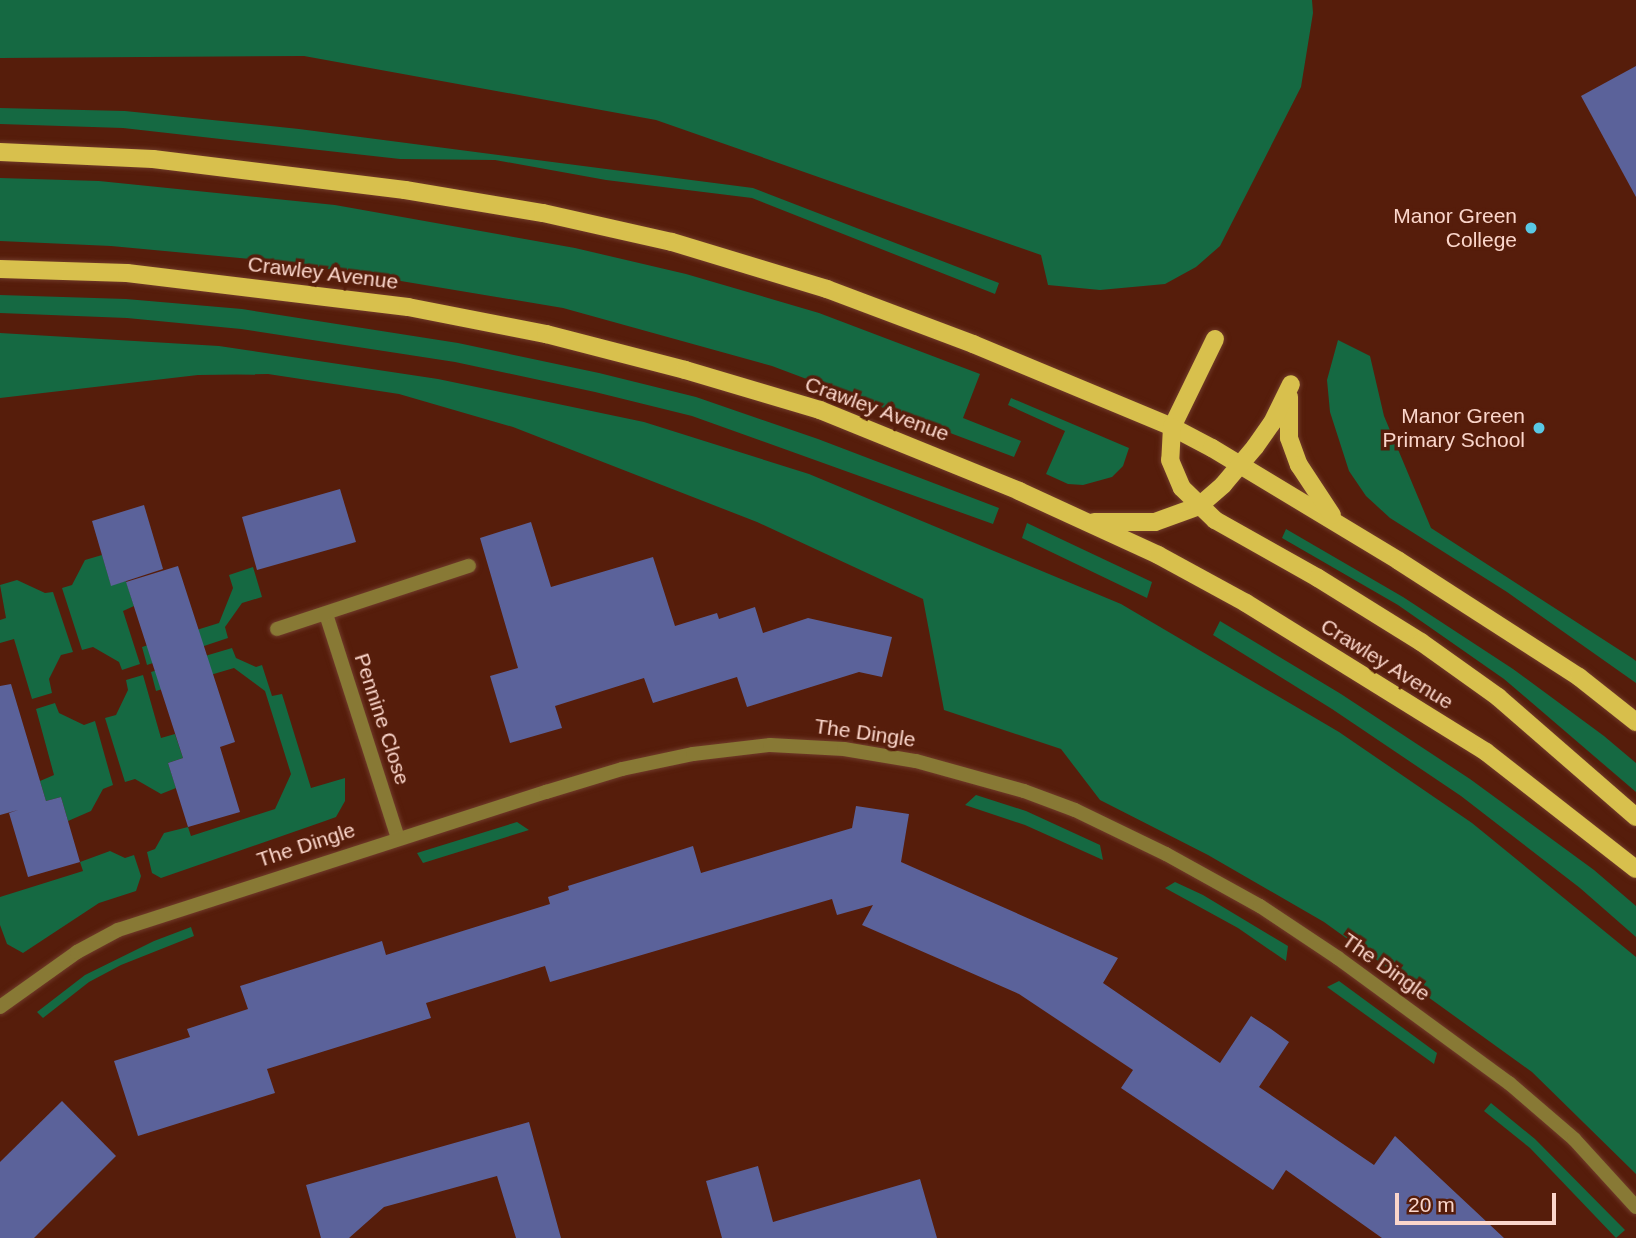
<!DOCTYPE html>
<html>
<head>
<meta charset="utf-8">
<style>
  body { margin:0 }
  #map { position:relative; width:1636px; height:1238px; overflow:hidden; background:#561d0b; font-family:Helvetica,sans-serif }
  div>[style] { position:absolute }
  [style*='--x'] { left:calc(var(--x)*1px); top:calc(var(--y)*1px); width:calc(var(--w)*1px); rotate:calc(var(--a)*1deg) }
  .green>* { inset:0; background:#156942 }
  .building>* { inset:0; background:#5b629a }
  .roads { filter:drop-shadow(0 0 2px #703b2a) drop-shadow(0 0 2px #703b2a) }
  .street>* { height:14px; margin:-7px; padding:0 7px; transform-origin:7px; border-radius:7px; background:#887935 }
  .primary>* { height:18px; margin:-9px; padding:0 9px; transform-origin:9px; border-radius:9px; background:#d8c04d }
  .dots>* { width:19px; height:19px; translate:-50% -50%; box-sizing:border-box; border:4px solid #561d0b; border-radius:50% }
  span { translate:-50% -50%; white-space:nowrap; text-align:center; line-height:1.15; -webkit-text-stroke:7px #561d0b; paint-order:stroke }
  .poi-label { font-size:21px; color:#fbd6cb }
  .right { translate:-100% -50%; text-align:right }
  .street-label { font-size:21px; color:#fbd6cb }
  .scale { position:absolute; left:1395px; top:1193px; width:161px; height:32px; box-sizing:border-box; border:4px solid #fbd6cb; border-top:0; padding-left:9px; font-size:21px; line-height:24px; white-space:nowrap; color:#fbd6cb; -webkit-text-stroke:5px #561d0b; paint-order:stroke }
</style>
</head>
<body>
<div id="map">
  <div class="green">
    <i style="clip-path:polygon(0 0,1312px 0,1313px 13px,1301px 87px,1220px 246px,1196px 267px,1165px 284px,1100px 290px,1048px 285px,1041px 255px,656px 120px,304px 56px,0 58px)"></i>
    <i style="clip-path:polygon(0 108px,125px 111px,299px 129px,753px 188px,999px 283px,995px 294px,752px 198px,606px 180px,495px 160px,400px 159px,123px 128px,0 124px)"></i>
    <i style="clip-path:polygon(0 178px,99px 181px,335px 205px,575px 248px,686px 274px,819px 313px,980px 374px,963px 418px,1021px 441px,1014px 457px,772px 366px,563px 308px,293px 263px,111px 246px,0 241px)"></i>
    <i style="clip-path:polygon(0 295px,126px 299px,242px 309px,458px 343px,599px 373px,696px 397px,818px 439px,999px 508px,993px 524px,692px 416px,595px 392px,455px 362px,241px 329px,127px 318px,0 313px)"></i>
    <i style="clip-path:polygon(0 333px,219px 346px,438px 379px,644px 422px,809px 474px,1121px 604px,1339px 732px,1472px 823px,1636px 957px,1636px 1174px,1532px 1072px,1324px 922px,1208px 855px,1100px 800px,1061px 749px,944px 710px,923px 599px,757px 522px,513px 427px,399px 394px,268px 374px,198px 375px,0 398px)"></i>
    <i style="clip-path:polygon(1338px 340px,1370px 356px,1384px 416px,1431px 528px,1632px 658px,1636px 661px,1636px 683px,1507px 592px,1390px 518px,1366px 496px,1349px 471px,1330px 412px,1327px 380px)"></i>
    <i style="clip-path:polygon(1011px 398px,1129px 448px,1123px 466px,1112px 477px,1083px 485px,1068px 484px,1046px 474px,1065px 431px,1008px 405px)"></i>
    <i style="clip-path:polygon(1027px 523px,1152px 582px,1147px 598px,1022px 538px)"></i>
    <i style="clip-path:polygon(1286px 529px,1403px 597px,1513px 669px,1604px 736px,1636px 763px,1636px 792px,1504px 679px,1398px 605px,1282px 538px)"></i>
    <i style="clip-path:polygon(102px 555px,111px 585px,126px 581px,134px 606px,123px 611px,140px 664px,122px 670px,119px 662px,93px 647px,82px 650px,62px 588px,72px 585px,85px 560px)"></i>
    <i style="clip-path:polygon(253px 567px,262px 597px,242px 603px,225px 627px,228px 638px,147px 665px,142px 647px,219px 623px,233px 588px,229px 575px)"></i>
    <i style="clip-path:polygon(17px 580px,45px 593px,53px 592px,73px 652px,61px 655px,49px 679px,52px 693px,32px 699px,14px 639px,0 643px,0 620px,6px 618px,0 585px)"></i>
    <i style="clip-path:polygon(1220px 621px,1341px 694px,1470px 779px,1594px 870px,1636px 906px,1636px 937px,1580px 888px,1461px 796px,1332px 709px,1213px 635px)"></i>
    <i style="clip-path:polygon(232px 648px,236px 658px,256px 667px,262px 665px,272px 696px,282px 694px,311px 788px,345px 778px,345px 801px,336px 817px,325px 821px,161px 878px,152px 873px,147px 852px,155px 849px,164px 833px,188px 827px,191px 836px,275px 809px,291px 774px,265px 691px,234px 668px,156px 691px,151px 672px)"></i>
    <i style="clip-path:polygon(143px 675px,161px 738px,175px 734px,183px 758px,168px 763px,176px 788px,161px 794px,135px 779px,125px 782px,105px 718px,116px 715px,128px 690px,126px 680px)"></i>
    <i style="clip-path:polygon(55px 703px,59px 713px,84px 725px,95px 721px,113px 785px,103px 789px,91px 811px,68px 821px,61px 797px,46px 801px,40px 781px,54px 775px,36px 709px)"></i>
    <i style="clip-path:polygon(976px 795px,1026px 811px,1100px 845px,1103px 860px,1025px 825px,965px 805px)"></i>
    <i style="clip-path:polygon(517px 822px,529px 830px,423px 863px,417px 853px)"></i>
    <i style="clip-path:polygon(110px 851px,125px 858px,134px 855px,141px 876px,136px 891px,99px 903px,23px 953px,7px 944px,0 925px,0 897px,83px 871px,80px 862px)"></i>
    <i style="clip-path:polygon(1175px 882px,1203px 895px,1288px 946px,1286px 961px,1238px 928px,1165px 888px)"></i>
    <i style="clip-path:polygon(191px 927px,194px 936px,121px 965px,89px 982px,43px 1018px,37px 1012px,85px 975px,154px 941px)"></i>
    <i style="clip-path:polygon(1339px 981px,1437px 1053px,1434px 1064px,1327px 987px)"></i>
    <i style="clip-path:polygon(1491px 1103px,1535px 1139px,1625px 1230px,1616px 1238px,1530px 1148px,1484px 1111px)"></i>
  </div>
  <div class="building">
    <i style="clip-path:polygon(1636px 66px,1636px 197px,1581px 96px)"></i>
    <i style="clip-path:polygon(340px 489px,356px 542px,257px 570px,242px 517px)"></i>
    <i style="clip-path:polygon(144px 505px,163px 569px,111px 586px,92px 521px)"></i>
    <i style="clip-path:polygon(531px 522px,551px 587px,653px 557px,675px 626px,717px 613px,719px 619px,755px 607px,763px 633px,808px 618px,892px 637px,882px 677px,859px 672px,747px 707px,737px 677px,653px 703px,644px 678px,555px 706px,562px 728px,510px 743px,490px 676px,518px 668px,480px 538px)"></i>
    <i style="clip-path:polygon(178px 566px,235px 742px,220px 747px,240px 812px,188px 827px,168px 763px,183px 758px,126px 582px)"></i>
    <i style="clip-path:polygon(11px 684px,46px 801px,61px 797px,80px 862px,28px 877px,9px 813px,18px 810px,0 815px,0 686px)"></i>
    <i style="clip-path:polygon(856px 806px,909px 814px,901px 862px,1118px 958px,1103px 983px,1220px 1063px,1251px 1016px,1271px 1029px,1289px 1042px,1259px 1087px,1374px 1165px,1395px 1136px,1504px 1238px,1382px 1238px,1286px 1170px,1273px 1190px,1121px 1088px,1133px 1070px,1019px 994px,862px 925px,873px 905px,837px 915px,832px 899px,550px 982px,545px 966px,426px 1003px,431px 1018px,267px 1069px,275px 1093px,138px 1136px,114px 1061px,190px 1037px,187px 1029px,248px 1009px,240px 986px,382px 941px,386px 955px,469px 929px,550px 904px,548px 897px,569px 890px,568px 886px,693px 846px,701px 873px,852px 828px)"></i>
    <i style="clip-path:polygon(62px 1101px,116px 1156px,34px 1238px,0 1238px,0 1162px)"></i>
    <i style="clip-path:polygon(529px 1122px,561px 1238px,516px 1238px,497px 1176px,384px 1207px,349px 1238px,321px 1238px,306px 1185px)"></i>
    <i style="clip-path:polygon(758px 1166px,773px 1222px,920px 1179px,937px 1238px,722px 1238px,706px 1181px)"></i>
  </div>
  <div class="roads">
    <div class="street">
      <i style="--x:326;--y:614;--w:235;--a:72.2"></i>
      <i style="--x:277;--y:629;--w:202;--a:-18.2"></i>
      <i style="--x:0;--y:1007;--w:95;--a:-35.5"></i>
      <i style="--x:77;--y:952;--w:47;--a:-28.2"></i>
      <i style="--x:118;--y:930;--w:450;--a:-17.9"></i>
      <i style="--x:546;--y:792;--w:79;--a:-16.8"></i>
      <i style="--x:622;--y:769;--w:73;--a:-11.9"></i>
      <i style="--x:693;--y:754;--w:78;--a:-6.7"></i>
      <i style="--x:770;--y:745;--w:74;--a:3.1"></i>
      <i style="--x:844;--y:749;--w:73;--a:9.5"></i>
      <i style="--x:916;--y:761;--w:112;--a:15.5"></i>
      <i style="--x:1024;--y:791;--w:54;--a:20.4"></i>
      <i style="--x:1075;--y:810;--w:101;--a:25.8"></i>
      <i style="--x:1166;--y:854;--w:107;--a:29"></i>
      <i style="--x:1260;--y:906;--w:94;--a:33.7"></i>
      <i style="--x:1338;--y:958;--w:212;--a:36.2"></i>
      <i style="--x:1509;--y:1083;--w:86;--a:40.7"></i>
      <i style="--x:1574;--y:1139;--w:92;--a:47.6"></i>
    </div>
    <div class="primary">
      <i style="--x:0;--y:152;--w:153;--a:2.6"></i>
      <i style="--x:153;--y:159;--w:254;--a:7"></i>
      <i style="--x:405;--y:190;--w:140;--a:9.5"></i>
      <i style="--x:543;--y:213;--w:132;--a:12.7"></i>
      <i style="--x:672;--y:242;--w:162;--a:16.9"></i>
      <i style="--x:827;--y:289;--w:156;--a:20.6"></i>
      <i style="--x:973;--y:344;--w:216;--a:22.6"></i>
      <i style="--x:1172;--y:427;--w:45;--a:27.7"></i>
      <i style="--x:1212;--y:448;--w:218;--a:31.1"></i>
      <i style="--x:1399;--y:561;--w:214;--a:32.8"></i>
      <i style="--x:1579;--y:677;--w:73;--a:38.3"></i>
      <i style="--x:0;--y:269;--w:127;--a:1.8"></i>
      <i style="--x:127;--y:273;--w:283;--a:6.9"></i>
      <i style="--x:408;--y:307;--w:141;--a:11.1"></i>
      <i style="--x:546;--y:334;--w:144;--a:14.5"></i>
      <i style="--x:685;--y:370;--w:141;--a:16.5"></i>
      <i style="--x:820;--y:410;--w:215;--a:22.1"></i>
      <i style="--x:1019;--y:491;--w:153;--a:24.7"></i>
      <i style="--x:1158;--y:555;--w:100;--a:28.6"></i>
      <i style="--x:1246;--y:603;--w:282;--a:31.8"></i>
      <i style="--x:1486;--y:752;--w:190;--a:38"></i>
      <i style="--x:1215;--y:339;--w:98;--a:116"></i>
      <i style="--x:1172;--y:427;--w:33;--a:93"></i>
      <i style="--x:1170;--y:460;--w:30;--a:67"></i>
      <i style="--x:1182;--y:488;--w:46;--a:44.1"></i>
      <i style="--x:1215;--y:520;--w:118;--a:29.4"></i>
      <i style="--x:1318;--y:578;--w:121;--a:31.9"></i>
      <i style="--x:1421;--y:642;--w:95;--a:35.5"></i>
      <i style="--x:1498;--y:697;--w:183;--a:41"></i>
      <i style="--x:1289;--y:397;--w:41;--a:90"></i>
      <i style="--x:1289;--y:438;--w:29;--a:70"></i>
      <i style="--x:1299;--y:465;--w:60;--a:56.6"></i>
      <i style="--x:1094;--y:522;--w:61;--a:0"></i>
      <i style="--x:1155;--y:522;--w:47;--a:-20"></i>
      <i style="--x:1199;--y:506;--w:32;--a:-41"></i>
      <i style="--x:1223;--y:485;--w:50;--a:-49.9"></i>
      <i style="--x:1255;--y:447;--w:29;--a:-55"></i>
      <i style="--x:1272;--y:423;--w:43;--a:-64"></i>
    </div>
  </div>
  <div class="dots">
    <i style="left:1531px;top:228px;background:#59c8e5"></i>
    <i style="left:1539px;top:428px;background:#59c8e5"></i>
  </div>
  <div class="poi-label">
    <span class="right" style="left:1517px;top:228px">Manor Green<br>College</span>
    <span class="right" style="left:1525px;top:428px">Manor Green<br>Primary School</span>
  </div>
  <div class="street-label">
    <span style="left:323px;top:273px;rotate:7deg">Crawley Avenue</span>
    <span style="left:877px;top:409px;rotate:20deg">Crawley Avenue</span>
    <span style="left:1387px;top:664px;rotate:32deg">Crawley Avenue</span>
    <span style="left:382px;top:719px;rotate:72deg">Pennine Close</span>
    <span style="left:865px;top:733px;rotate:8deg">The Dingle</span>
    <span style="left:306px;top:845px;rotate:-18deg">The Dingle</span>
    <span style="left:1386px;top:967px;rotate:35deg">The Dingle</span>
  </div>
  <div class="scale">20 m</div>
</div>
</body>
</html>
